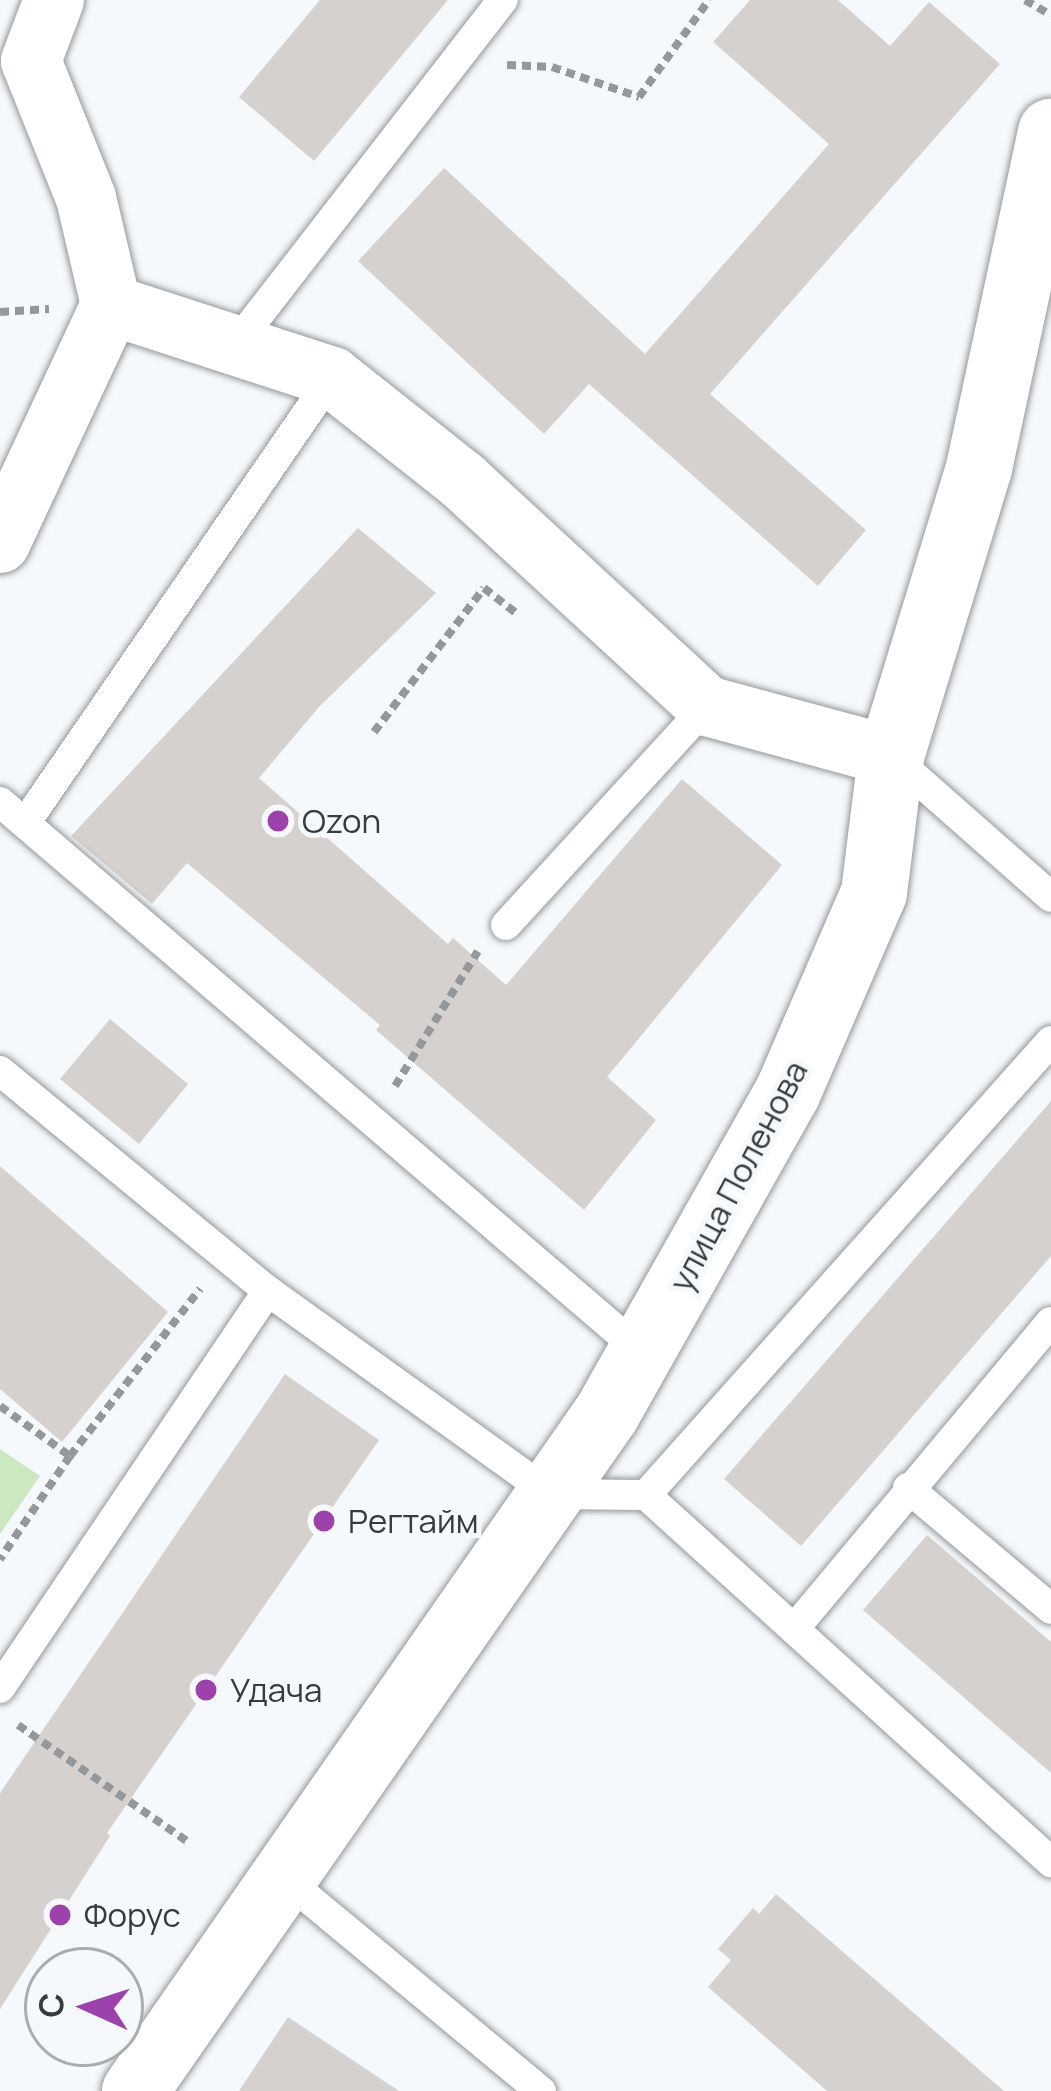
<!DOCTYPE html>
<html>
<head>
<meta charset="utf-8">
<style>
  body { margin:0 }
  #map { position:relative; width:1051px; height:2091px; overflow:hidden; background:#f6f9fc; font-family:Manrope,sans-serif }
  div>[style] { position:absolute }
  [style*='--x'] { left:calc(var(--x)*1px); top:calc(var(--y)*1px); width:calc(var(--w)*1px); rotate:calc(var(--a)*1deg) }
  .green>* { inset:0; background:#cbe8c3 }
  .building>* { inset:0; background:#d5d1ce }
  .path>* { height:8px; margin-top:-4px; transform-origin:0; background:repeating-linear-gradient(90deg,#95989a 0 9px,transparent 0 15px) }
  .roads { filter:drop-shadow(0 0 3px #96999c) drop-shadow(0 0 3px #96999c) }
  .lane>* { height:30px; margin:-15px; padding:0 15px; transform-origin:15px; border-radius:15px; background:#fff }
  .street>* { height:60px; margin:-30px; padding:0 30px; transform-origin:30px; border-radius:30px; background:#fff }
  .secondary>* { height:66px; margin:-33px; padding:0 33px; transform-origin:33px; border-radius:33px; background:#fff }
  .dots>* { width:33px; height:33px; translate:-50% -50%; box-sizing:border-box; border:6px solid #f6f9fc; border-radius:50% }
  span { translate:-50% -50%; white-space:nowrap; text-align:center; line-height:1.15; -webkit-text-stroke:10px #f6f9fc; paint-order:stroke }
  .poi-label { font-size:33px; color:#383a3b }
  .left { translate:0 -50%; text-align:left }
  .street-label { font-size:33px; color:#383a3b }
  .north { position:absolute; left:24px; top:1947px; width:120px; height:120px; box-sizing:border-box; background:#f6f9fc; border:3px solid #aaadaf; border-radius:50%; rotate:273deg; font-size:33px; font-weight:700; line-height:48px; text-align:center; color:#383a3b }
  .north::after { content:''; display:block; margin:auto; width:42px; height:54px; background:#9d41ac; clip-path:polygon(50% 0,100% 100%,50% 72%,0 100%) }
</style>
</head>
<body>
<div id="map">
  <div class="green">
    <i style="clip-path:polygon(0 1449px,40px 1476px,0 1534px)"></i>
  </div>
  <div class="building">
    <i style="clip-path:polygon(320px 0,448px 0,314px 161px,239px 97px)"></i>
    <i style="clip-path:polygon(750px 0,838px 0,890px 46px,929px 2px,1000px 64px,710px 394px,866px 530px,818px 586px,589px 384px,544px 434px,358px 261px,444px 168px,645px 354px,829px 144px,713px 42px)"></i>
    <i style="clip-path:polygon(358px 528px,436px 593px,319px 707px,259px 778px,448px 944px,453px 938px,506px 985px,682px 779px,782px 865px,607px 1077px,656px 1120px,584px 1210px,376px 1030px,380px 1025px,187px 863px,152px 904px,71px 836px)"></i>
    <i style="clip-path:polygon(110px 1019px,188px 1084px,139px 1144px,60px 1079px)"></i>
    <i style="clip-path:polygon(1051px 1101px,1051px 1256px,801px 1546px,724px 1479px)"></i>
    <i style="clip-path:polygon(0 1166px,168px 1312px,62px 1442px,0 1389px)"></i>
    <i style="clip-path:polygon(285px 1374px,379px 1440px,107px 1833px,110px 1836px,0 2009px,0 1793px)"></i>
    <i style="clip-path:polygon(927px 1535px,1051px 1642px,1051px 1773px,863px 1610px)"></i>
    <i style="clip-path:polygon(776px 1894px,1004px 2091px,827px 2091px,708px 1987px,731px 1960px,718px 1949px,753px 1908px,759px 1914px)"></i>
    <i style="clip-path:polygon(288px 2017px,399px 2091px,239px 2091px)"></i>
  </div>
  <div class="path">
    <i style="--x:1025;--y:0;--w:30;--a:30"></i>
    <i style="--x:507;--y:65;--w:45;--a:2.5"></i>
    <i style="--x:552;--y:67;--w:92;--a:19"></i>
    <i style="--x:639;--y:97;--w:120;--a:-54.2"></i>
    <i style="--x:0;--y:312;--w:49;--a:-3.5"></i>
    <i style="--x:374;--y:732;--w:181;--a:-52.6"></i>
    <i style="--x:484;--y:588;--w:41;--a:38"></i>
    <i style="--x:395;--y:1086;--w:158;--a:-58.4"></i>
    <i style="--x:0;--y:1406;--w:86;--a:35.5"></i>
    <i style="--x:70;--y:1456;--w:125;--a:124.2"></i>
    <i style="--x:70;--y:1456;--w:212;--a:-52.1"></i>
    <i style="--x:18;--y:1725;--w:209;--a:34.5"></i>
  </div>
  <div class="roads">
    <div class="lane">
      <i style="--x:235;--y:345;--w:437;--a:-52.2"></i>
      <i style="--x:891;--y:756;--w:213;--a:41.4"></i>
      <i style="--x:0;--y:802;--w:845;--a:40.59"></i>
      <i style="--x:26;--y:822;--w:540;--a:-55.49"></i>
      <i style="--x:506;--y:925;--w:297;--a:-47.5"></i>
      <i style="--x:0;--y:1071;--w:347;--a:39.4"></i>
      <i style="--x:268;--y:1291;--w:347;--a:35.7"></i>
      <i style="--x:550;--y:1494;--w:96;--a:0.6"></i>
      <i style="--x:646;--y:1495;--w:547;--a:42.18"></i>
      <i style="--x:908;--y:1488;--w:187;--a:40.2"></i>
      <i style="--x:646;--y:1495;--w:608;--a:-48.26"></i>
      <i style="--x:794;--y:1629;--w:400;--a:-50.1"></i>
      <i style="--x:0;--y:1688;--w:479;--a:-56"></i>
      <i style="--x:284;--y:1878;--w:334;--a:39.7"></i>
    </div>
    <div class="street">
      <i style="--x:54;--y:0;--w:65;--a:110.7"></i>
      <i style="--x:31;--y:61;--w:148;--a:68.1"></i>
      <i style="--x:86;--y:198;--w:110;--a:76.8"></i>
      <i style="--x:0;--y:543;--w:263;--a:-65"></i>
      <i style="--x:111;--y:305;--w:232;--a:18"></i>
      <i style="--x:332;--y:377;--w:167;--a:38.4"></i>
      <i style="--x:463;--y:481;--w:332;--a:42.7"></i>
      <i style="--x:707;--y:706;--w:191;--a:15.2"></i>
    </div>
    <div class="secondary">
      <i style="--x:135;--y:2091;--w:826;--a:-55.16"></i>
      <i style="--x:607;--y:1413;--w:366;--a:-60.6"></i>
      <i style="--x:787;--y:1094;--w:219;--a:-66.6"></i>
      <i style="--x:874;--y:893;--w:138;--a:-82.9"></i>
      <i style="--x:891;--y:756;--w:301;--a:-73"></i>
      <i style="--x:979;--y:468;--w:344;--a:-77.9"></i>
    </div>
  </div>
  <div class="dots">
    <i style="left:278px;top:821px;background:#9d41ac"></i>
    <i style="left:324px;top:1521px;background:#9d41ac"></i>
    <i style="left:206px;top:1690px;background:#9d41ac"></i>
    <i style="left:60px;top:1915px;background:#9d41ac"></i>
  </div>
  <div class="poi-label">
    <span class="left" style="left:302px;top:821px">Ozon</span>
    <span class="left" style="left:348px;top:1521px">Регтайм</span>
    <span class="left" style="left:230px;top:1690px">Удача</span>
    <span class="left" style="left:84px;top:1915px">Форус</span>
  </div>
  <div class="street-label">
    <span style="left:738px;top:1176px;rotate:-62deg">улица Поленова</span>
  </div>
  <div class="north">С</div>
</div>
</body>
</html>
